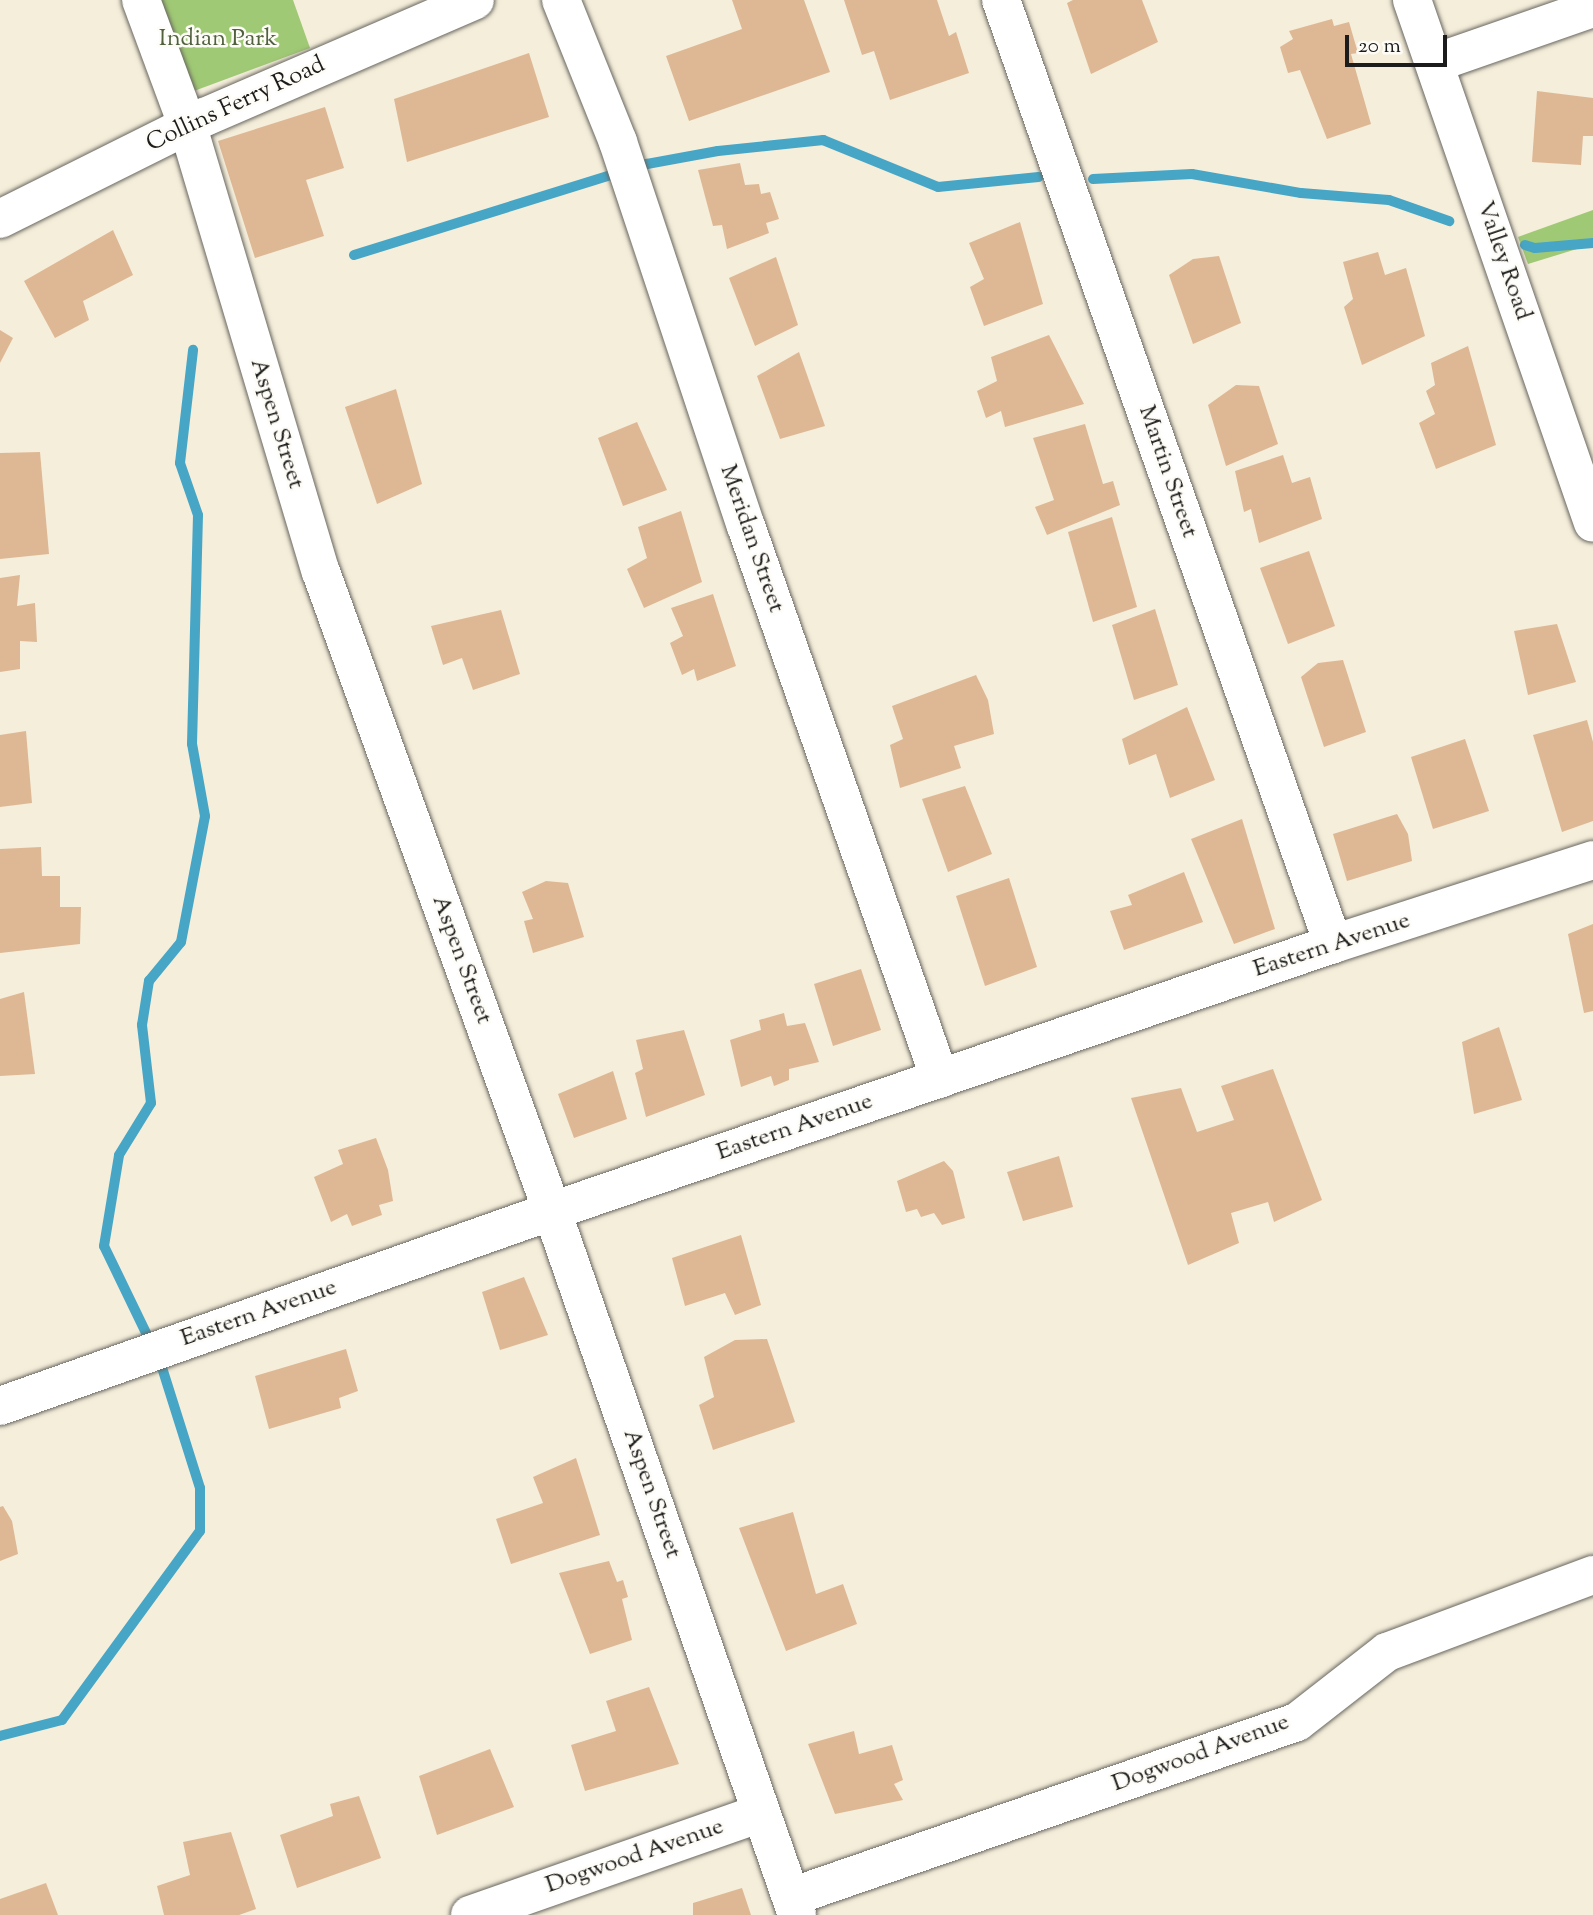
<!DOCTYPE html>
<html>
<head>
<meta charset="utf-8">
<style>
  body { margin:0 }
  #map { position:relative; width:1593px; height:1915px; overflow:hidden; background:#f5eedb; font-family:"Sorts Mill Goudy",serif }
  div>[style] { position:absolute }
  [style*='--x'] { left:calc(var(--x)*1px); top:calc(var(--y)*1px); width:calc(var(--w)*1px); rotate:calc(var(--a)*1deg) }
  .green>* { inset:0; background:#a0c975 }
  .stream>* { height:10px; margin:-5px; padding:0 5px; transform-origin:5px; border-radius:5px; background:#47a6c6 }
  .building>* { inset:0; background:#deb894 }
  .roads { filter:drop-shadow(0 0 2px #68665f) drop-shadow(0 0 2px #68665f) }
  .minor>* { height:38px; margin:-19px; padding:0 19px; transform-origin:19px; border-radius:19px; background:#fff }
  span { translate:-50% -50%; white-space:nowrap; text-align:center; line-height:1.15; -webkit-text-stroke:5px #fdfcf7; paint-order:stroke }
  .park-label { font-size:24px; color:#516140 }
  .street-label { font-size:24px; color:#1c1c1c }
  .scale { position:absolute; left:1345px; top:35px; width:102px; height:32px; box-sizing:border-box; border:4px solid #1c1c1c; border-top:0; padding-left:9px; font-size:21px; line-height:24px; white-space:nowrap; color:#1c1c1c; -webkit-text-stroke:5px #fdfcf7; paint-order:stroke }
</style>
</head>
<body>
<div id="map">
  <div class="green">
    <i style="clip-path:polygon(160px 0,293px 0,310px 48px,194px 91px)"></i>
    <i style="clip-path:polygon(1593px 210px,1593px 244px,1528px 264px,1518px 237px)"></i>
  </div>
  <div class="stream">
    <i style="--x:1093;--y:179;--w:99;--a:-2.9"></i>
    <i style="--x:1192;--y:174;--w:111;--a:9.9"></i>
    <i style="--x:1301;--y:193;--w:88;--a:4.5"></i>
    <i style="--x:1389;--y:200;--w:64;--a:19.3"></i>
    <i style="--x:1525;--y:245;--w:10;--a:17"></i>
    <i style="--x:1535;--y:248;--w:58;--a:-4.9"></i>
    <i style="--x:354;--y:255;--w:307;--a:-17.3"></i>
    <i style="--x:647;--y:164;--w:72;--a:-10.4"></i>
    <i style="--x:718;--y:151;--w:106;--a:-6"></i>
    <i style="--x:823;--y:140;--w:124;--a:22.2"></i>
    <i style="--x:938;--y:187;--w:101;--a:-5.7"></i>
    <i style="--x:148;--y:1337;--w:101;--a:-115.8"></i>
    <i style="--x:104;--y:1246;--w:92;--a:-80.6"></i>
    <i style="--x:119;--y:1155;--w:61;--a:-58.4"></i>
    <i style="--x:151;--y:1103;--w:79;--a:-96.6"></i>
    <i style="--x:142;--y:1025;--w:45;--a:-81"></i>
    <i style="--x:149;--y:981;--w:50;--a:-50.6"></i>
    <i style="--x:181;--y:942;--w:128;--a:-79.2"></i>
    <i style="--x:205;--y:816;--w:73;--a:-100.2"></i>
    <i style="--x:192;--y:744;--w:229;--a:-88.5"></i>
    <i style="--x:198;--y:515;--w:55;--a:-109.1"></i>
    <i style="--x:180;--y:463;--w:114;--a:-83.4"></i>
    <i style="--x:0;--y:1736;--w:64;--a:-14.5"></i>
    <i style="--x:62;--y:1720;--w:234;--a:-53.9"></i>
    <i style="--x:200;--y:1531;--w:43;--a:-90"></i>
    <i style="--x:200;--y:1488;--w:123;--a:-107.5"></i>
  </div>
  <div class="building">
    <i style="clip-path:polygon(732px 0,804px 0,830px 72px,689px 121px,666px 56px,742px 29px)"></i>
    <i style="clip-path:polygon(844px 0,937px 0,949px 36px,956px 32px,969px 73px,890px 100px,874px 51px,862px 55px)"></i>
    <i style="clip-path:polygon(1073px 0,1142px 0,1158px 42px,1091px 74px,1067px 3px)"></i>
    <i style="clip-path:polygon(1332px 19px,1334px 26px,1349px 22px,1358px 53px,1351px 54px,1371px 124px,1327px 139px,1300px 70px,1288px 73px,1280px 47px,1293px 39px,1289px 31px)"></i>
    <i style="clip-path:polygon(529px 53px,549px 117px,407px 162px,394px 99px)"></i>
    <i style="clip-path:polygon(1537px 91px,1593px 98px,1593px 136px,1583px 136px,1581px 165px,1532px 162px)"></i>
    <i style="clip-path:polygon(325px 107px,344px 168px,306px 180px,324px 236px,255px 258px,218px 141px)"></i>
    <i style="clip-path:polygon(740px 163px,745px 185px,759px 184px,761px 194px,770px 192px,779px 219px,766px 223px,769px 233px,727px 249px,722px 225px,713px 226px,698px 170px)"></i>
    <i style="clip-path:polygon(1020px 222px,1043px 304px,984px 326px,970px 287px,984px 279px,969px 243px)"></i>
    <i style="clip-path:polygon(113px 230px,133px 275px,83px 301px,89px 320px,55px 338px,24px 281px)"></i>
    <i style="clip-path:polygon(1378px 252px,1385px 275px,1406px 268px,1425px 336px,1362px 365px,1344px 307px,1353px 299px,1343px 262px)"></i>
    <i style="clip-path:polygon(1219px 256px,1241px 323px,1193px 344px,1169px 275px,1193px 259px)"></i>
    <i style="clip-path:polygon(776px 257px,798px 325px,755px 346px,729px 278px)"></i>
    <i style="clip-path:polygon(0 330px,13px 338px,0 363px)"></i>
    <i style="clip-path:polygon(1049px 335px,1084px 404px,1005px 427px,1001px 411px,986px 418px,977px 391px,997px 381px,991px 357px)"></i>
    <i style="clip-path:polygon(1468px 346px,1496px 445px,1436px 469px,1419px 423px,1435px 414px,1426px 391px,1435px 385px,1431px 363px)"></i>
    <i style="clip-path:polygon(799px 352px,825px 426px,780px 439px,757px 376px)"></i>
    <i style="clip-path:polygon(1236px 385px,1259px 386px,1278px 444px,1226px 466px,1208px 405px)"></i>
    <i style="clip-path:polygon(396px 389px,422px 484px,377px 504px,345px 407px)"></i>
    <i style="clip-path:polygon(637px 422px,667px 490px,623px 506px,598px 438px)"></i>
    <i style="clip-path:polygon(1085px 424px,1103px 484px,1113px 481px,1120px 505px,1047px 535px,1035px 507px,1054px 500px,1033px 438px)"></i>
    <i style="clip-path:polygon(40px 452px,49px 554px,0 559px,0 453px)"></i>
    <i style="clip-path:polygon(1283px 455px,1292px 483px,1310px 477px,1322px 519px,1259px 543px,1251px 509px,1244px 512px,1235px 471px)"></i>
    <i style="clip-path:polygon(681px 511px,702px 582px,644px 608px,627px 569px,647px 558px,638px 527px)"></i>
    <i style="clip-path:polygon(1112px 517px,1137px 607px,1093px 622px,1068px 532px)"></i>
    <i style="clip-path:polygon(1309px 551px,1335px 626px,1288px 644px,1260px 568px)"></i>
    <i style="clip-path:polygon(20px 575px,17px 606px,35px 603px,37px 642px,20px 641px,20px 669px,0 672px,0 578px)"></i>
    <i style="clip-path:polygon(713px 594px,736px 666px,697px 681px,694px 669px,682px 675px,670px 643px,683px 636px,671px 608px)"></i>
    <i style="clip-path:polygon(1155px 609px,1178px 685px,1134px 700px,1112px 625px)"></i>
    <i style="clip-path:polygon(501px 610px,520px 674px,473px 690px,462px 658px,443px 665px,431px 626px)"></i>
    <i style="clip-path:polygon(1557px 624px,1576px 682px,1528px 695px,1514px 631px)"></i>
    <i style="clip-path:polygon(1343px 660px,1366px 732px,1324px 747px,1301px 677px,1318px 663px)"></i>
    <i style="clip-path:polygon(976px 675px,988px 700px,994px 734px,954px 746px,961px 768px,900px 788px,890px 745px,903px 739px,892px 706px)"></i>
    <i style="clip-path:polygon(1187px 707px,1215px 780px,1170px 798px,1156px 754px,1129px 765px,1122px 739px)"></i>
    <i style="clip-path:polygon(1587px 720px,1593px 742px,1593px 821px,1562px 832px,1533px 735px)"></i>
    <i style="clip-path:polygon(26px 731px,32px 803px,0 807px,0 735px)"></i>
    <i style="clip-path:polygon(1465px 739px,1489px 811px,1433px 829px,1411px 757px)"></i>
    <i style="clip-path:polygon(965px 786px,992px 854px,948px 872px,922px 799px)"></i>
    <i style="clip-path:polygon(1397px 814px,1408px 834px,1412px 861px,1347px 881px,1333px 834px)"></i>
    <i style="clip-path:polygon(1242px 819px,1275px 929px,1234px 944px,1191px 839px)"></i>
    <i style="clip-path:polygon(41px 847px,42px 876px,60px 876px,60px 907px,81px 907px,80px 944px,0 953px,0 849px)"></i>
    <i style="clip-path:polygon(1184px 872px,1203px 922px,1124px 950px,1110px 911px,1132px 905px,1128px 895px)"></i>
    <i style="clip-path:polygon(1009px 878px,1037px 967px,985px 986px,956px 896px)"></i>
    <i style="clip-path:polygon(546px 881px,568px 883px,584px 937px,533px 953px,524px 921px,533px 919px,522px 892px)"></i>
    <i style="clip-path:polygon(1593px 924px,1593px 1011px,1584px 1013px,1568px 934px)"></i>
    <i style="clip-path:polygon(861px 969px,881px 1030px,833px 1046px,814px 984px)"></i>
    <i style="clip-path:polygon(24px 992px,35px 1074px,0 1076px,0 999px)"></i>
    <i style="clip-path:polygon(784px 1013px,787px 1026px,805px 1023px,819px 1062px,789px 1069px,789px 1080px,774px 1086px,771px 1076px,741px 1087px,730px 1040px,761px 1030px,759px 1020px)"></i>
    <i style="clip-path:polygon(1499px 1027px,1522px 1100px,1474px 1114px,1462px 1042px)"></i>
    <i style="clip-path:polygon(684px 1030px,705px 1095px,646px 1117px,635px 1073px,643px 1069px,636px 1040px)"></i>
    <i style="clip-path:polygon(1273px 1069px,1322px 1200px,1274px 1222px,1268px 1202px,1231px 1213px,1239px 1243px,1188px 1265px,1131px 1098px,1181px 1088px,1197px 1132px,1234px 1120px,1221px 1086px)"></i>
    <i style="clip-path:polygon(613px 1071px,627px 1119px,574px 1138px,558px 1094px)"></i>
    <i style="clip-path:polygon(376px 1138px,388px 1170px,393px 1201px,379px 1205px,382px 1215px,352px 1226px,347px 1214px,331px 1222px,314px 1177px,343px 1164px,338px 1150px)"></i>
    <i style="clip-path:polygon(1059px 1156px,1073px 1207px,1023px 1221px,1007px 1172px)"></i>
    <i style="clip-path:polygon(944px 1161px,953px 1171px,965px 1218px,942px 1225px,934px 1213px,921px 1217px,917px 1209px,906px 1212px,897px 1181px)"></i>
    <i style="clip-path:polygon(741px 1235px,761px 1305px,735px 1315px,725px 1293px,685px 1306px,672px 1258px)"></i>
    <i style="clip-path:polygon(524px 1277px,548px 1335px,500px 1350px,482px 1292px)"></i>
    <i style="clip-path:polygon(767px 1339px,795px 1422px,713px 1450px,699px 1405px,714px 1397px,704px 1357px,735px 1340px)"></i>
    <i style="clip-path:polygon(346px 1349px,358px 1391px,339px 1398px,341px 1408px,269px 1429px,255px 1376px)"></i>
    <i style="clip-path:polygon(576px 1458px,600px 1535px,511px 1564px,496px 1519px,543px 1503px,533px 1477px)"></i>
    <i style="clip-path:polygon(3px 1506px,12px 1521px,18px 1554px,0 1561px,0 1507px)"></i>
    <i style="clip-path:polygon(793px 1512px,816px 1594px,843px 1584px,857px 1624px,786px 1651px,739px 1528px)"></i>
    <i style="clip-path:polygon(609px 1561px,617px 1582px,623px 1580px,628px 1597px,622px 1599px,632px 1640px,590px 1654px,559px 1573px)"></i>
    <i style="clip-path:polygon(649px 1687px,679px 1764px,585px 1791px,571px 1745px,616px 1731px,606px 1701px)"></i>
    <i style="clip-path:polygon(854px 1731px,859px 1754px,892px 1745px,903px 1780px,894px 1784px,903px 1800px,835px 1814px,808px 1744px)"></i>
    <i style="clip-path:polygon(490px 1749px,514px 1807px,437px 1835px,419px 1776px)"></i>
    <i style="clip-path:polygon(359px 1796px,381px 1858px,297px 1888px,280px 1835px,333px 1816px,330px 1804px)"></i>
    <i style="clip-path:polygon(231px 1832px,256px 1909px,239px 1915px,164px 1915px,157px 1886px,190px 1875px,183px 1842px)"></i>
    <i style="clip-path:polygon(46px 1883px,58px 1915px,0 1915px,0 1899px)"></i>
    <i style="clip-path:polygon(742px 1888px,751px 1915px,693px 1915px,693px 1903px)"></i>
  </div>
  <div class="roads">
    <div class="minor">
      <i style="--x:141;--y:0;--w:135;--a:69.7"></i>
      <i style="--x:188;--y:127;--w:464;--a:73.4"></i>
      <i style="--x:321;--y:572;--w:679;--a:70.12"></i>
      <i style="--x:552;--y:1211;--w:745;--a:70.81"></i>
      <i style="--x:561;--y:0;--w:153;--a:68.1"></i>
      <i style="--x:618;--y:142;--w:405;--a:71.6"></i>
      <i style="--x:746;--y:526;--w:586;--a:70.67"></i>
      <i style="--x:1001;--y:0;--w:1001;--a:70.62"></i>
      <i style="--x:1412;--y:0;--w:553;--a:70.91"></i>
      <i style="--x:1435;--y:63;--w:167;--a:-19.2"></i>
      <i style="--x:0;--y:219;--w:229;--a:-26.5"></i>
      <i style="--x:205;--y:117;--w:294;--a:-23.4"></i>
      <i style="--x:0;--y:1406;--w:585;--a:-19.46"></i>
      <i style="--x:552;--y:1211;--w:825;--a:-18.87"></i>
      <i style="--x:1333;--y:944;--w:273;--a:-17.9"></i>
      <i style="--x:791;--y:1897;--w:535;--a:-19.08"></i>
      <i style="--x:1297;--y:1722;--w:114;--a:-37.9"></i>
      <i style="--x:1387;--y:1652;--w:220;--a:-20.5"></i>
      <i style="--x:470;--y:1915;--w:308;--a:-19.3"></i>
    </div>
  </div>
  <div class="park-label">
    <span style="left:218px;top:40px">Indian Park</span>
  </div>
  <div class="street-label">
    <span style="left:236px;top:105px;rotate:-25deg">Collins Ferry Road</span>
    <span style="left:1503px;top:261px;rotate:71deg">Valley Road</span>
    <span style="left:276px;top:424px;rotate:73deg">Aspen Street</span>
    <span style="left:1167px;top:472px;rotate:71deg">Martin Street</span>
    <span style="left:751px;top:539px;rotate:71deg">Meridan Street</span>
    <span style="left:1332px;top:946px;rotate:-18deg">Eastern Avenue</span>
    <span style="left:461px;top:960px;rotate:70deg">Aspen Street</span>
    <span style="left:795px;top:1128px;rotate:-19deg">Eastern Avenue</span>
    <span style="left:259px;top:1314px;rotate:-19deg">Eastern Avenue</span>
    <span style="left:651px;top:1494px;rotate:71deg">Aspen Street</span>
    <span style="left:1201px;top:1754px;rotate:-20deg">Dogwood Avenue</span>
    <span style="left:635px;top:1857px;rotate:-19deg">Dogwood Avenue</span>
  </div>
  <div class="scale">20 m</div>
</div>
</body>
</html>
